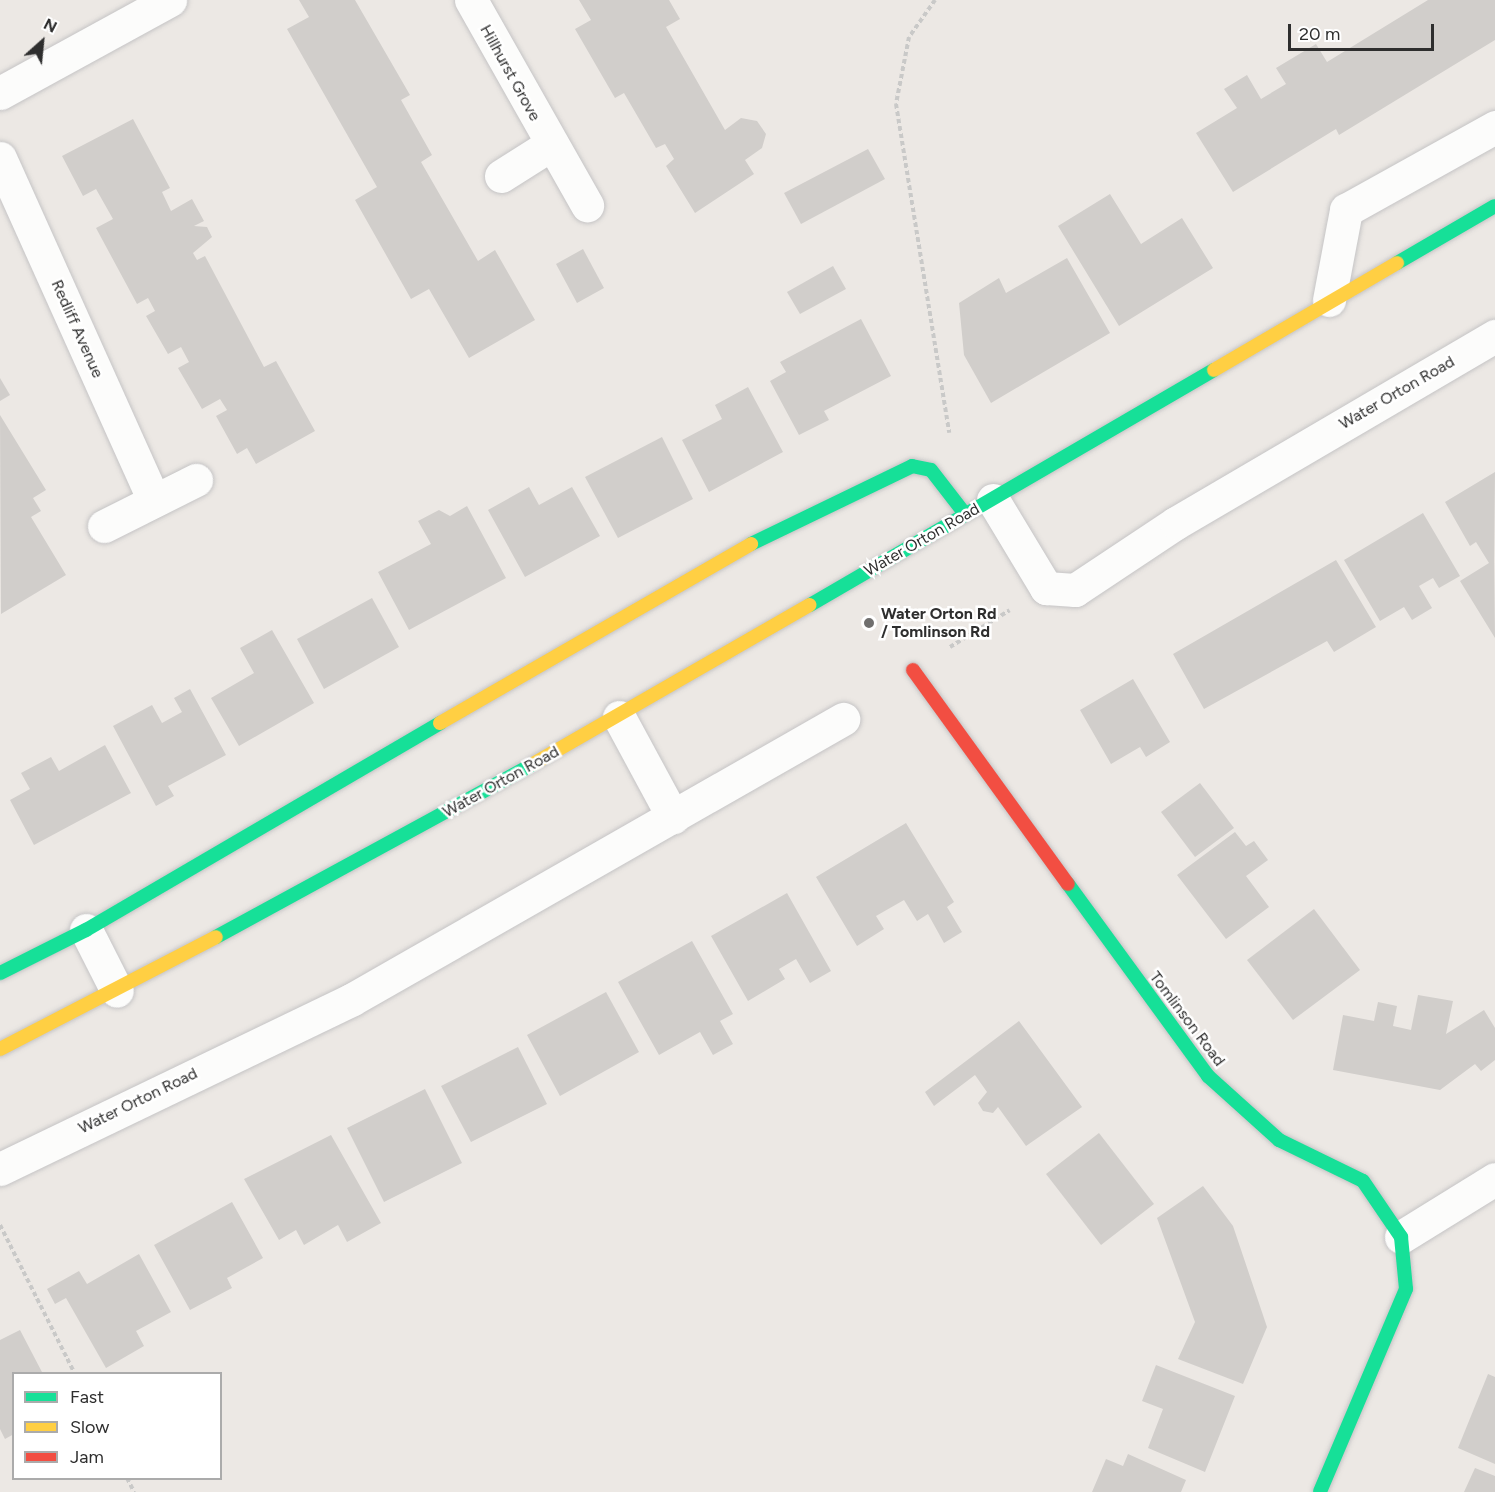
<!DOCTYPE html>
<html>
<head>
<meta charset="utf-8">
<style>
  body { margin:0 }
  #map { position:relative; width:1495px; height:1492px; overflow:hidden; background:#ece8e4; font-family:Figtree,sans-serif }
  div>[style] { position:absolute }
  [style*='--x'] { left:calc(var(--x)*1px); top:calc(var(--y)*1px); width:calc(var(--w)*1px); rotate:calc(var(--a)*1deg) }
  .building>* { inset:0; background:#d1cecb }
  .path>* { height:4px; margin-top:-2px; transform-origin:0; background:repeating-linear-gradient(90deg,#c9c9c8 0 4.5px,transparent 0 7.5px) }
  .roads { filter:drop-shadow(0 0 2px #c5c4c5) drop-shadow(0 0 2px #c5c4c5) }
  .street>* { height:33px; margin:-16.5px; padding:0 16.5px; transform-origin:16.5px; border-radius:16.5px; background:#fcfcfb }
  .fast>* { height:14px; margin:-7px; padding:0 7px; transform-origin:7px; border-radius:7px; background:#16e098 }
  .slow>* { height:14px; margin:-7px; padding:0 7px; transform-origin:7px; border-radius:7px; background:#ffcf43 }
  .jam>* { height:14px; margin:-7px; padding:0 7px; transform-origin:7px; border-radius:7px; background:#f24e42 }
  .dots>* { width:16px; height:16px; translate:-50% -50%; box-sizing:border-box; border:3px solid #fff; border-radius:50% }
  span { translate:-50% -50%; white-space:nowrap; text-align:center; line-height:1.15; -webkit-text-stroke:5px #fff; paint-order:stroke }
  .street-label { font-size:16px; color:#2e2e2e }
  .poi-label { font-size:16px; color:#2e2e2e; font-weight:700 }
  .left { translate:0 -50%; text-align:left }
  .legend { position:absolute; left:12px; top:1372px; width:210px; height:108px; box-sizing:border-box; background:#fff; border:2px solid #ababab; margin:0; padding:8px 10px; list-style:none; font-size:18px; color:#2e2e2e }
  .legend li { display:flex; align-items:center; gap:12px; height:30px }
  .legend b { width:30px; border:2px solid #ababab }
  .north { position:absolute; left:12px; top:12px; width:60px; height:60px; -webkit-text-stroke:4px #fff; paint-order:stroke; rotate:27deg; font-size:16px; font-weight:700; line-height:24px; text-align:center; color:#2e2e2e }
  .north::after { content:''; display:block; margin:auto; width:21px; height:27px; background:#2e2e2e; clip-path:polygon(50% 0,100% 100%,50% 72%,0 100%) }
  .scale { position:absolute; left:1288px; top:24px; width:146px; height:27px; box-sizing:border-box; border:3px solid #2e2e2e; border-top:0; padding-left:8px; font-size:18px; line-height:21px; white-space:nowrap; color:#2e2e2e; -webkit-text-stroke:4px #fff; paint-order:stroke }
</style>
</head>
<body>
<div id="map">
  <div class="building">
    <i style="clip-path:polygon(299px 0,355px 0,410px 95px,401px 100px,432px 155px,421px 162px,478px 261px,495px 250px,535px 320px,469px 358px,429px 289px,411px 299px,355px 200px,377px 187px,287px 29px,309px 17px)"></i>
    <i style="clip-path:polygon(579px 0,669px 0,680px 19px,666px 27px,725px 130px,741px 118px,757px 121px,766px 134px,762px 148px,745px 160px,754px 174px,695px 213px,666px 166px,674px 159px,665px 144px,656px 148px,624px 93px,615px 98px,575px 29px,591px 20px)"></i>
    <i style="clip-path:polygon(1428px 0,1495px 0,1495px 40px,1339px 135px,1336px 129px,1233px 192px,1196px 133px,1237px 108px,1224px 89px,1247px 75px,1261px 99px,1286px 84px,1276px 68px,1316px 44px,1327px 62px)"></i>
    <i style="clip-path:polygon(133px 119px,170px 188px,162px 192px,171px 211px,192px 199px,204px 221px,194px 226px,207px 227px,212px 237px,193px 253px,197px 260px,205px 256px,264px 367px,276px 361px,315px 431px,256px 464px,247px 448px,237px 454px,216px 416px,227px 410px,220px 399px,202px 409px,178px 368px,189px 362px,181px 347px,168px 354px,146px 316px,155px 311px,148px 298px,137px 304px,96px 228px,113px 219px,96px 189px,83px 196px,62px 156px)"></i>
    <i style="clip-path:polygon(868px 149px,885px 179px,801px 224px,784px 193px)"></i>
    <i style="clip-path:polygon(1110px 194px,1141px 244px,1182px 218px,1213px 268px,1119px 326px,1058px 226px)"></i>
    <i style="clip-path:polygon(583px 249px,604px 288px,577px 303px,556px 264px)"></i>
    <i style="clip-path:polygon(1067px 258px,1110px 333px,991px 403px,964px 355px,959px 303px,999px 278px,1006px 293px)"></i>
    <i style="clip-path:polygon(833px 266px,846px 289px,800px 314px,787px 292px)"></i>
    <i style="clip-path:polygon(861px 319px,891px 376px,824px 411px,829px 420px,799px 435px,770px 381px,786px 372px,780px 362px)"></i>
    <i style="clip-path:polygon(0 378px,10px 395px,0 401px)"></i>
    <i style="clip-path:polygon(748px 387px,783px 452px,709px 492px,682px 440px,722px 419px,715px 405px)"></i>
    <i style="clip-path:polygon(0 415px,46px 490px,33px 498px,41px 511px,31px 517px,66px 575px,1px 614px)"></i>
    <i style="clip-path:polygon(662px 437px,693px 499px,618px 538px,585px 477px)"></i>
    <i style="clip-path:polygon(1495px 472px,1494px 560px,1495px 638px,1460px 581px,1489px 563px,1476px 542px,1470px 546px,1445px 502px)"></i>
    <i style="clip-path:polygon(529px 487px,539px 505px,572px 487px,600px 536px,525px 577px,488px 510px)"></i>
    <i style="clip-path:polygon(467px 506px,506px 578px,409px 630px,378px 572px,431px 544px,418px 521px,439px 510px,450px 516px)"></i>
    <i style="clip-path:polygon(1423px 513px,1460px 576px,1439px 588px,1433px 578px,1419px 586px,1432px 608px,1412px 620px,1404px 607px,1380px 621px,1344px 560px)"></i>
    <i style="clip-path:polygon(1336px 560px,1376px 627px,1334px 652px,1327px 641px,1204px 709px,1173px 654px)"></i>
    <i style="clip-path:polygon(372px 598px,399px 647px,324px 689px,297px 639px)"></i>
    <i style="clip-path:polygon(272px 630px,314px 703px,239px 746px,211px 698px,254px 673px,240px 648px)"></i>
    <i style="clip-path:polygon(1133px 679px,1170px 742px,1146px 757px,1140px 747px,1111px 764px,1080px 710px)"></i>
    <i style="clip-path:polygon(190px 689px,226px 755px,168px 786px,174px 796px,156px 806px,113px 726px,152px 705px,162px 723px,182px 712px,174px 698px)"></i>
    <i style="clip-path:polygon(105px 745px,131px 793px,34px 845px,10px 800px,30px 789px,21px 773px,51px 757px,59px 771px)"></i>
    <i style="clip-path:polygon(1200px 783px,1234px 828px,1195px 857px,1161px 812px)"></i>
    <i style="clip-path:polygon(906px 823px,954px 902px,947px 907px,962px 932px,944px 943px,928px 914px,917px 921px,904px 900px,876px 916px,884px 929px,857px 946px,816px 877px)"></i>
    <i style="clip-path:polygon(1235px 832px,1246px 846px,1254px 841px,1268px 860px,1246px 876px,1269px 907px,1226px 939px,1177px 875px)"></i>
    <i style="clip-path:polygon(787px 893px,831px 971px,810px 983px,796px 959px,779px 969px,785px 979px,748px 1001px,711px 936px)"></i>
    <i style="clip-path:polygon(1314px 909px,1360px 970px,1293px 1020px,1247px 960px)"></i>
    <i style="clip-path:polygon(692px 941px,733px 1014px,720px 1021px,733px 1044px,713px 1055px,700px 1032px,659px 1055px,618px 982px)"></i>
    <i style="clip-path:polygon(606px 992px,639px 1052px,560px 1096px,527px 1035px)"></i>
    <i style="clip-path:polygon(1418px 995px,1453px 1001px,1446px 1034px,1484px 1010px,1495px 1028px,1495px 1060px,1481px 1071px,1475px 1064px,1440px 1090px,1333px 1070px,1343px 1015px,1374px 1021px,1378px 1002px,1397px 1006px,1393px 1026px,1411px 1030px)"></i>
    <i style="clip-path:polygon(1019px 1021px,1082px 1107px,1026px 1146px,998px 1107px,993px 1113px,983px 1111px,978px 1103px,987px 1092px,975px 1075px,934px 1106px,925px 1092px)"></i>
    <i style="clip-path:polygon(518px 1047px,547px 1104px,471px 1142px,441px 1086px)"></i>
    <i style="clip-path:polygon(425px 1089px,462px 1163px,384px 1202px,347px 1128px)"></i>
    <i style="clip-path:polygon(1099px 1133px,1154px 1204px,1101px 1245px,1046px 1174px)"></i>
    <i style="clip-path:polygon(331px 1135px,381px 1223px,347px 1242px,338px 1225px,304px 1245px,296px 1230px,279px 1240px,244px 1179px)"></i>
    <i style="clip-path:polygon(1203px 1186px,1233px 1226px,1267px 1327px,1243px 1384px,1178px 1359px,1195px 1322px,1157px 1218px)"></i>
    <i style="clip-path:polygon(232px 1202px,263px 1258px,227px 1278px,232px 1288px,190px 1310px,154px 1245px)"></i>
    <i style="clip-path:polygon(139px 1254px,171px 1312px,136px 1331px,144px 1346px,106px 1368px,66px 1298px,55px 1304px,47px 1289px,79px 1271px,87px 1284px)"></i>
    <i style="clip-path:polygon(20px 1330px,43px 1374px,14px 1374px,14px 1434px,5px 1439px,0 1429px,0 1340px)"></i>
    <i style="clip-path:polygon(1156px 1365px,1235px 1396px,1205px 1472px,1148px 1448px,1163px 1409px,1142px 1401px)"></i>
    <i style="clip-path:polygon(1488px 1374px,1495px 1377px,1495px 1464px,1458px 1448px)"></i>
    <i style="clip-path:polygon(1128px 1454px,1186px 1480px,1181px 1492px,1092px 1492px,1106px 1459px,1123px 1466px)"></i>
    <i style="clip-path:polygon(1475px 1468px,1495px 1476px,1495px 1492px,1464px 1492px)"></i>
  </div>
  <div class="path">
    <i style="--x:935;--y:0;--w:45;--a:125.1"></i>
    <i style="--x:909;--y:37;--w:68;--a:101"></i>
    <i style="--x:896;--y:104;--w:333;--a:80.8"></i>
    <i style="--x:950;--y:647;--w:70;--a:-31.7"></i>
    <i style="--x:0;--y:1225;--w:167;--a:63.3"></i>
    <i style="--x:127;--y:1478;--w:16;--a:63"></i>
  </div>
  <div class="roads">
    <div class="street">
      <i style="--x:471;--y:0;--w:236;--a:60.5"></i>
      <i style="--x:0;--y:93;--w:194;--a:-28.7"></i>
      <i style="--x:0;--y:158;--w:375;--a:65.8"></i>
      <i style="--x:501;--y:176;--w:58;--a:-32.3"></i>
      <i style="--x:1329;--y:300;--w:92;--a:-79.3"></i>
      <i style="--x:1346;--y:210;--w:171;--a:-29.1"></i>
      <i style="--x:993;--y:500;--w:103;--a:58.9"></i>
      <i style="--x:1046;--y:588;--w:29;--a:4"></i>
      <i style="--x:1075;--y:590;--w:121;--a:-33.6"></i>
      <i style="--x:1176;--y:523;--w:370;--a:-30.4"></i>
      <i style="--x:104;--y:526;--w:103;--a:-26.6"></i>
      <i style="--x:619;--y:717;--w:114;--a:61.6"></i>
      <i style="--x:86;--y:930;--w:68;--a:63.1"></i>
      <i style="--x:0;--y:1169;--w:390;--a:-25.7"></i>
      <i style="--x:351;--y:1000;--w:567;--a:-29.73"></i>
      <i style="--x:1401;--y:1237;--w:110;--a:-31.7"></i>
    </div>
    <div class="fast">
      <i style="--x:1397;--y:263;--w:113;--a:-30.2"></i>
      <i style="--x:751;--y:544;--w:179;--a:-25.8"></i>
      <i style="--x:912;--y:466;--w:19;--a:12"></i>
      <i style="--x:931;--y:470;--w:56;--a:52.3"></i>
      <i style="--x:810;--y:605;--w:467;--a:-30.2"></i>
      <i style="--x:1068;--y:884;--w:238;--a:53.9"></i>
      <i style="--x:1208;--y:1076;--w:96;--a:42"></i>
      <i style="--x:1279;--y:1140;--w:93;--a:26"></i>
      <i style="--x:1363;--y:1181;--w:68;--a:55.8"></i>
      <i style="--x:1401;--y:1237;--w:52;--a:84.5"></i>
      <i style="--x:1406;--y:1289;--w:220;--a:113"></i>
      <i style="--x:216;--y:937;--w:361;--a:-28.6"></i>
      <i style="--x:0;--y:973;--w:96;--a:-26.6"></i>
      <i style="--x:86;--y:930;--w:410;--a:-30.3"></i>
    </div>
    <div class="slow">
      <i style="--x:1214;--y:370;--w:212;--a:-30.3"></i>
      <i style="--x:440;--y:723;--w:359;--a:-29.9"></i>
      <i style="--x:533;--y:764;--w:319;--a:-29.9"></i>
      <i style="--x:0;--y:1049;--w:243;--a:-27.4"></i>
    </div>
    <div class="jam">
      <i style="--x:913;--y:670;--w:264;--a:54.1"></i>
    </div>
  </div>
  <div class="dots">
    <i style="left:869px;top:623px;background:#706f6e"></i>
  </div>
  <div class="street-label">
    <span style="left:510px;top:73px;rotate:61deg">Hillhurst Grove</span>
    <span style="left:77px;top:329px;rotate:66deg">Redliff Avenue</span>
    <span style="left:1397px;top:393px;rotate:-30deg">Water Orton Road</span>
    <span style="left:922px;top:540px;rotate:-30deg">Water Orton Road</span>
    <span style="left:501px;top:782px;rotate:-29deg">Water Orton Road</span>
    <span style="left:1187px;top:1019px;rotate:53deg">Tomlinson Road</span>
    <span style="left:138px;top:1101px;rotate:-26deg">Water Orton Road</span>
  </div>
  <div class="poi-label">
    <span class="left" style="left:881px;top:623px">Water Orton Rd<br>/ Tomlinson Rd</span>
  </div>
  <ul class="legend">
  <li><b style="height:8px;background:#16e098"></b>Fast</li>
  <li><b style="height:8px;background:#ffcf43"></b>Slow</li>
  <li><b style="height:8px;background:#f24e42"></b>Jam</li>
  </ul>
  <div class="north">N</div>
  <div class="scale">20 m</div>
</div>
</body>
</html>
